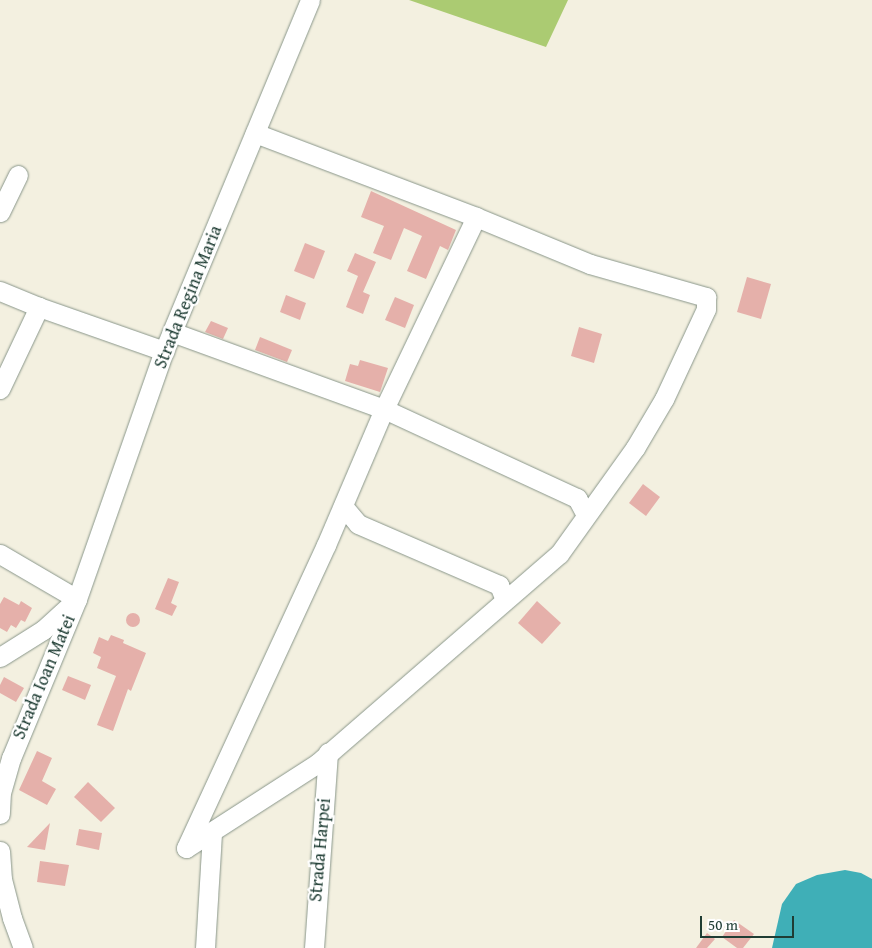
<!DOCTYPE html>
<html>
<head>
<meta charset="utf-8">
<style>
  body { margin:0 }
  #map { position:relative; width:872px; height:948px; overflow:hidden; background:#f3f0e0; font-family:"Gentium Book Plus",serif }
  div>[style] { position:absolute }
  [style*='--x'] { left:calc(var(--x)*1px); top:calc(var(--y)*1px); width:calc(var(--w)*1px); rotate:calc(var(--a)*1deg) }
  .green>* { inset:0; background:#abcb72 }
  .water>* { inset:0; background:#3fafb7 }
  .building>* { inset:0; background:#e5b0aa }
  .round { border-radius:50% }
  .roads { filter:drop-shadow(0 0 1px #89968a) drop-shadow(0 0 1px #89968a) }
  .minor>* { height:19px; margin:-9.5px; padding:0 9.5px; transform-origin:9.5px; border-radius:9.5px; background:#fff }
  span { translate:-50% -50%; white-space:nowrap; text-align:center; line-height:1.15; -webkit-text-stroke:4.5px #fff; paint-order:stroke }
  .street-label { font-size:18px; color:#1f3d34 }
  .scale { position:absolute; left:700px; top:916px; width:94px; height:22px; box-sizing:border-box; border:2px solid #1f3d34; border-top:0; padding-left:6px; font-size:15px; line-height:18px; white-space:nowrap; color:#1f3d34; -webkit-text-stroke:4px #fff; paint-order:stroke }
</style>
</head>
<body>
<div id="map">
  <div class="green">
    <i style="clip-path:polygon(409px 0,568px 0,546px 47px)"></i>
  </div>
  <div class="water">
    <i style="clip-path:polygon(845px 870px,861px 873px,872px 879px,872px 948px,772px 948px,782px 904px,796px 884px,817px 875px)"></i>
  </div>
  <div class="building">
    <i style="clip-path:polygon(371px 191px,456px 230px,448px 250px,440px 246px,426px 279px,407px 271px,422px 236px,404px 228px,391px 260px,373px 253px,384px 226px,361px 217px)"></i>
    <i style="clip-path:polygon(305px 243px,325px 251px,314px 279px,294px 271px)"></i>
    <i style="clip-path:polygon(355px 253px,376px 262px,363px 292px,370px 295px,363px 314px,346px 307px,358px 276px,347px 271px)"></i>
    <i style="clip-path:polygon(747px 277px,771px 284px,761px 319px,737px 312px)"></i>
    <i style="clip-path:polygon(286px 295px,306px 303px,300px 320px,280px 312px)"></i>
    <i style="clip-path:polygon(395px 297px,414px 305px,405px 328px,385px 320px)"></i>
    <i style="clip-path:polygon(211px 321px,228px 328px,223px 339px,205px 332px)"></i>
    <i style="clip-path:polygon(579px 327px,602px 334px,594px 363px,571px 356px)"></i>
    <i style="clip-path:polygon(260px 337px,292px 350px,287px 362px,255px 350px)"></i>
    <i style="clip-path:polygon(360px 360px,388px 368px,380px 392px,345px 381px,350px 364px,358px 366px)"></i>
    <i style="clip-path:polygon(643px 484px,660px 497px,646px 516px,629px 503px)"></i>
    <i style="clip-path:polygon(168px 578px,179px 582px,171px 603px,177px 606px,172px 616px,155px 609px)"></i>
    <i style="clip-path:polygon(4px 597px,19px 605px,21px 601px,32px 608px,25px 622px,21px 620px,16px 628px,11px 625px,7px 632px,0 628px,0 604px)"></i>
    <i style="clip-path:polygon(537px 601px,561px 623px,542px 644px,518px 623px)"></i>
    <i class="round" style="left:126px;top:613px;width:14px;height:14px"></i>
    <i style="clip-path:polygon(111px 635px,124px 640px,123px 643px,146px 653px,131px 691px,128px 689px,113px 731px,97px 725px,116px 676px,97px 668px,101px 657px,93px 653px,99px 637px,108px 641px)"></i>
    <i style="clip-path:polygon(68px 676px,91px 685px,85px 700px,62px 690px)"></i>
    <i style="clip-path:polygon(4px 677px,24px 688px,16px 702px,0 693px,0 685px)"></i>
    <i style="clip-path:polygon(37px 751px,52px 758px,42px 781px,56px 789px,47px 805px,19px 790px)"></i>
    <i style="clip-path:polygon(88px 782px,115px 808px,101px 822px,74px 797px)"></i>
    <i style="clip-path:polygon(50px 823px,45px 850px,27px 847px)"></i>
    <i style="clip-path:polygon(79px 829px,102px 833px,99px 850px,76px 845px)"></i>
    <i style="clip-path:polygon(40px 861px,69px 865px,65px 886px,37px 882px)"></i>
    <i style="clip-path:polygon(734px 920px,754px 934px,743px 948px,737px 948px,722px 937px)"></i>
    <i style="clip-path:polygon(707px 933px,715px 939px,707px 948px,696px 948px)"></i>
  </div>
  <div class="roads">
    <div class="minor">
      <i style="--x:255;--y:133;--w:236;--a:20.8"></i>
      <i style="--x:476;--y:217;--w:123;--a:22.4"></i>
      <i style="--x:590;--y:264;--w:121;--a:15.9"></i>
      <i style="--x:706;--y:297;--w:12;--a:90"></i>
      <i style="--x:706;--y:309;--w:99;--a:115"></i>
      <i style="--x:664;--y:399;--w:57;--a:120.6"></i>
      <i style="--x:635;--y:448;--w:130;--a:125.6"></i>
      <i style="--x:559;--y:554;--w:319;--a:139.1"></i>
      <i style="--x:318;--y:763;--w:157;--a:147.2"></i>
      <i style="--x:186;--y:848;--w:334;--a:-65.2"></i>
      <i style="--x:326;--y:545;--w:148;--a:-66.9"></i>
      <i style="--x:384;--y:409;--w:213;--a:-64.4"></i>
      <i style="--x:0;--y:212;--w:41;--a:-64.1"></i>
      <i style="--x:0;--y:291;--w:42;--a:22.3"></i>
      <i style="--x:172;--y:332;--w:226;--a:20"></i>
      <i style="--x:384;--y:409;--w:213;--a:24.8"></i>
      <i style="--x:577;--y:498;--w:19;--a:62"></i>
      <i style="--x:0;--y:389;--w:91;--a:-64.6"></i>
      <i style="--x:39;--y:307;--w:133;--a:19.4"></i>
      <i style="--x:343;--y:506;--w:23;--a:50"></i>
      <i style="--x:358;--y:524;--w:154;--a:23.4"></i>
      <i style="--x:499;--y:585;--w:16;--a:68"></i>
      <i style="--x:0;--y:554;--w:89;--a:30.3"></i>
      <i style="--x:77;--y:599;--w:172;--a:112.5"></i>
      <i style="--x:11;--y:758;--w:35;--a:106"></i>
      <i style="--x:1;--y:792;--w:22;--a:93"></i>
      <i style="--x:0;--y:657;--w:51;--a:-32.1"></i>
      <i style="--x:43;--y:630;--w:46;--a:-42.4"></i>
      <i style="--x:77;--y:599;--w:263;--a:-70.7"></i>
      <i style="--x:164;--y:351;--w:380;--a:-67.4"></i>
      <i style="--x:0;--y:851;--w:28;--a:86"></i>
      <i style="--x:2;--y:879;--w:40;--a:75.6"></i>
      <i style="--x:12;--y:918;--w:32;--a:70"></i>
      <i style="--x:205;--y:948;--w:116;--a:-86.5"></i>
      <i style="--x:314;--y:948;--w:196;--a:-85.9"></i>
    </div>
  </div>
  <div class="street-label">
    <span style="left:188px;top:297px;rotate:-68deg">Strada Regina Maria</span>
    <span style="left:44px;top:677px;rotate:-67deg">Strada Ioan Matei</span>
    <span style="left:320px;top:850px;rotate:-85deg">Strada Harpei</span>
  </div>
  <div class="scale">50 m</div>
</div>
</body>
</html>
